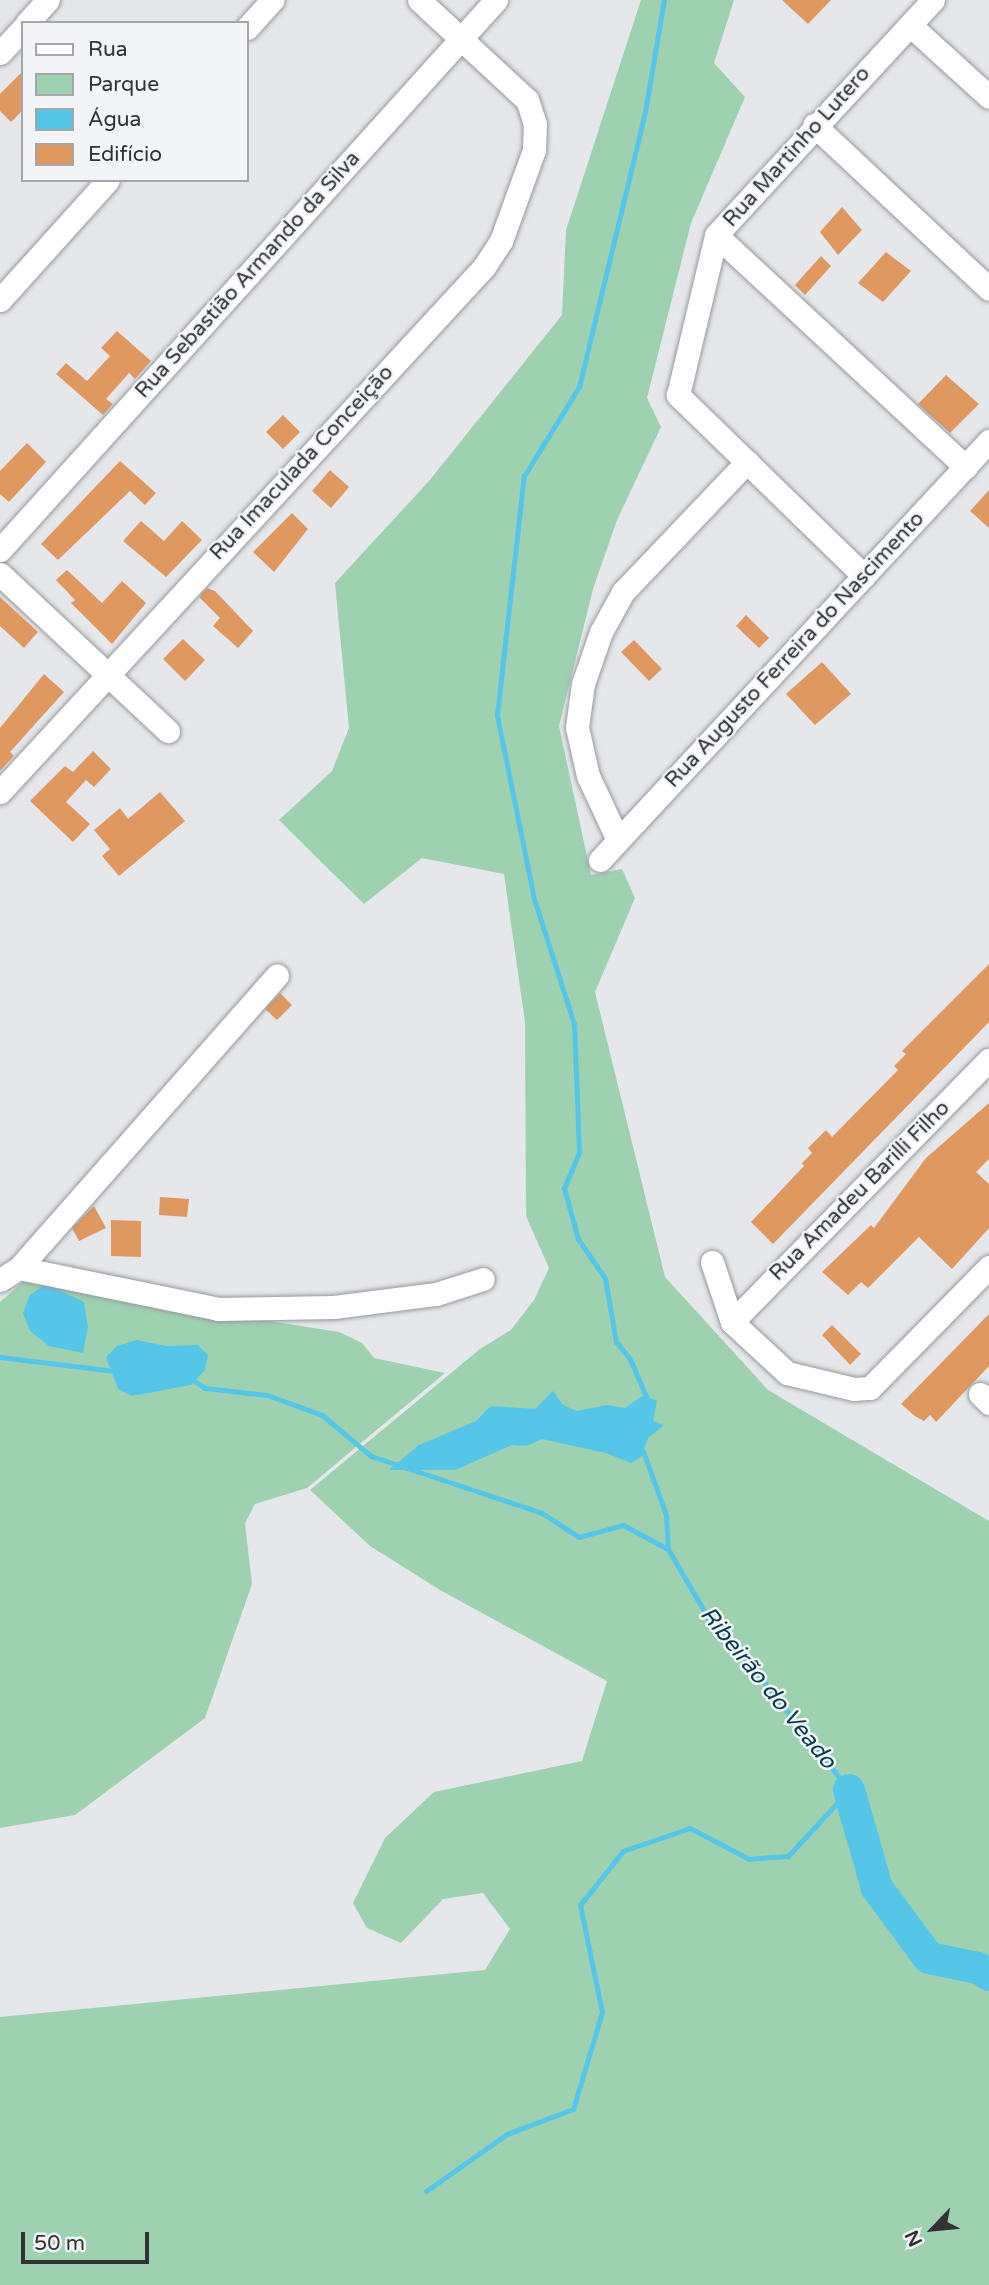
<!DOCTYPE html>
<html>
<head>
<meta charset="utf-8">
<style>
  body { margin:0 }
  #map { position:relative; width:989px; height:2285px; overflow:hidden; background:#e5e7eb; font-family:"Varela Round",sans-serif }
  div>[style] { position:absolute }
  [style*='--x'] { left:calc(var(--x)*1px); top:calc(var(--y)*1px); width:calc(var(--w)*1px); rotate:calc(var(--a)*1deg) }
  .green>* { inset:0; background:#9dd1b0 }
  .water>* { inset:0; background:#55c6e8 }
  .stream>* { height:5px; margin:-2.5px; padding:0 2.5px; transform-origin:2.5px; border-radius:2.5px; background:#55c6e8 }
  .river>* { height:32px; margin:-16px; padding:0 16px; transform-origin:16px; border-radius:16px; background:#55c6e8 }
  .building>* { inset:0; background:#e09861 }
  .roads { filter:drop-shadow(0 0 2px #97999c) drop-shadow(0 0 2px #97999c) }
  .minor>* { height:23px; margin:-11.5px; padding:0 11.5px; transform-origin:11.5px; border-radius:11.5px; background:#fff }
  span { translate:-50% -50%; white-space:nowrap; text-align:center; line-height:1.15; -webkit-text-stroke:5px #f2f4f8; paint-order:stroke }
  .street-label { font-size:21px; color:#313233 }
  .water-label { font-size:23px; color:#053b49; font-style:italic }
  .legend { position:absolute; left:21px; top:21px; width:228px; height:161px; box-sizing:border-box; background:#f2f4f8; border:2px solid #a5a6a9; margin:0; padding:9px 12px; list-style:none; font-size:21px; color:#313233 }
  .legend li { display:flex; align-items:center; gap:14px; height:35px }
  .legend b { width:35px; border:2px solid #a5a6a9 }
  .north { position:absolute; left:898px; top:2194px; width:70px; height:70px; -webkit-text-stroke:5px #f2f4f8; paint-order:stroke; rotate:244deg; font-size:19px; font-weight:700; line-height:28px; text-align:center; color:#313233 }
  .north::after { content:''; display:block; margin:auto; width:24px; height:32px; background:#313233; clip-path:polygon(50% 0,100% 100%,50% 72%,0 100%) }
  .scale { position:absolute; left:21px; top:2232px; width:128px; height:32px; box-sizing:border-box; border:4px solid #313233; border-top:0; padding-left:9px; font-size:21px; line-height:24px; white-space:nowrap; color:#313233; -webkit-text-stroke:5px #f2f4f8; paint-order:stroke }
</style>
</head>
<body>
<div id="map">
  <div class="green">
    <i style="clip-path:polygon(641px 0,734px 0,714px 63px,745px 97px,691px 223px,647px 398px,661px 427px,617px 520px,593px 589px,559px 726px,591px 875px,622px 869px,635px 898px,595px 992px,665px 1277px,768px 1390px,989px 1521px,989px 2285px,0 2285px,0 2017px,485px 1970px,510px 1929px,483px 1893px,443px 1899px,401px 1943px,367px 1928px,353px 1903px,385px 1838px,434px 1792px,582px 1761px,607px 1681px,440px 1590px,370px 1546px,310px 1490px,480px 1349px,511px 1330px,534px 1300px,549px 1268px,526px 1216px,525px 1022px,504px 874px,422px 858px,364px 904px,279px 820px,332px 771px,349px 728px,335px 583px,429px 481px,562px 315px,566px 230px)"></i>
    <i style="clip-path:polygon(23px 1282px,339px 1332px,362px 1343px,374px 1358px,445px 1373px,307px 1488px,255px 1504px,245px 1523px,252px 1584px,205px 1718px,75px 1815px,0 1828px,0 1302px)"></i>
  </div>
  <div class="water">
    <i style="clip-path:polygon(46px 1284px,84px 1302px,88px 1327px,83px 1353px,49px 1346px,30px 1331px,23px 1313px,30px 1295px)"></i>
    <i style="clip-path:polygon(137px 1340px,166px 1346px,198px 1345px,208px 1355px,205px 1370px,191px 1385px,132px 1396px,118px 1389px,106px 1357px,117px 1346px)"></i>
    <i style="clip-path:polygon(553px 1391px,563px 1405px,577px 1411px,607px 1405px,625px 1408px,644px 1395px,657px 1401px,653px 1421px,664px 1425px,648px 1438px,642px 1456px,631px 1463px,606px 1453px,542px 1439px,527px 1446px,512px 1445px,455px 1470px,389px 1470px,419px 1445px,476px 1421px,491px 1406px,535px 1409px)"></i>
  </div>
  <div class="stream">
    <i style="--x:0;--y:1357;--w:115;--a:7"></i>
    <i style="--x:190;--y:1378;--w:18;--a:34"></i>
    <i style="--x:205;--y:1388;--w:62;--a:6.4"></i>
    <i style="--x:267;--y:1395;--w:59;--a:20"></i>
    <i style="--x:322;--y:1415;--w:64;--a:39.9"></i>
    <i style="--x:371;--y:1456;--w:180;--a:18.4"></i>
    <i style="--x:542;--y:1513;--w:44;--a:33"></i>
    <i style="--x:579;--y:1537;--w:46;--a:-15.3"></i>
    <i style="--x:623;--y:1525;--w:51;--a:28.1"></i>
    <i style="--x:668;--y:1549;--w:86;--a:59.8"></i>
    <i style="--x:711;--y:1623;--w:60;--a:47"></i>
    <i style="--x:752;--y:1667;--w:157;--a:51.7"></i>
    <i style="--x:849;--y:1790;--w:90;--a:132.7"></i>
    <i style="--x:788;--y:1856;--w:39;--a:176"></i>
    <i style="--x:749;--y:1859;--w:67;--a:-152.3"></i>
    <i style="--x:690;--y:1828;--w:71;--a:161.1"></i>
    <i style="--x:623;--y:1851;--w:69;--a:128.5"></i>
    <i style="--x:580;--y:1905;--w:109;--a:78.4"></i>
    <i style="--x:602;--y:2012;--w:101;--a:106.6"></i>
    <i style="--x:573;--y:2109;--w:71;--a:159.3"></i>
    <i style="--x:507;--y:2134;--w:99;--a:144.9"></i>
    <i style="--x:649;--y:1403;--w:48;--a:-113.4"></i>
    <i style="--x:630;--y:1359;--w:22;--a:-129"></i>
    <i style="--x:616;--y:1342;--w:65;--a:-99.8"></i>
    <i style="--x:605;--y:1278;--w:47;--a:-124.7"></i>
    <i style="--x:578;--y:1239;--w:53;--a:-105.4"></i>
    <i style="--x:564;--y:1188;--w:39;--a:-67"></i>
    <i style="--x:579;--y:1152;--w:128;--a:-92.2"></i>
    <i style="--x:574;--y:1024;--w:131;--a:-107.7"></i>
    <i style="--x:534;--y:899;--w:188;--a:-101.4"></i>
    <i style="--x:497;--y:715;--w:241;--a:-83.6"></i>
    <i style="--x:524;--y:476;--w:105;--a:-58.3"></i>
    <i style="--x:579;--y:387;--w:283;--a:-76.5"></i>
    <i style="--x:645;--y:112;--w:114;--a:-80.4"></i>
    <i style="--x:643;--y:1451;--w:68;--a:70.2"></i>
    <i style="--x:666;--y:1515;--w:34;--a:87"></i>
  </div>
  <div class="river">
    <i style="--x:849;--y:1790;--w:102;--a:74.1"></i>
    <i style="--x:877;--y:1888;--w:87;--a:53.4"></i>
    <i style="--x:929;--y:1958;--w:50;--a:11.5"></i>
    <i style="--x:978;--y:1968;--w:13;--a:32"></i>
  </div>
  <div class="building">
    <i style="clip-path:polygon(782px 0,831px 0,808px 24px)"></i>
    <i style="clip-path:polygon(23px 71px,23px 110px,11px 122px,0 111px,0 94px)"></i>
    <i style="clip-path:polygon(842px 207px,862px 230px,838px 255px,820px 232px)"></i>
    <i style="clip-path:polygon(886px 252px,911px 271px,883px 302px,858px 283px)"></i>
    <i style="clip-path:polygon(821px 256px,831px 266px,805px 295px,795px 285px)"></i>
    <i style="clip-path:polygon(117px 331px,151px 361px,135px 379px,129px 373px,106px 399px,113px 404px,103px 415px,56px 374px,66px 363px,87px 381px,110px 356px,101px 348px)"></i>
    <i style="clip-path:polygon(946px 375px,979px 404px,950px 433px,918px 404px)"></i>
    <i style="clip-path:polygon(283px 415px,300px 432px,283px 449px,266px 432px)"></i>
    <i style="clip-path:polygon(27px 443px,46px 462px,9px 502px,0 494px,0 471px)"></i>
    <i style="clip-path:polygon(120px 461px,156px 493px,145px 505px,130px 491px,58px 560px,41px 544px)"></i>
    <i style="clip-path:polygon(330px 470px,349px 487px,331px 508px,312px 491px)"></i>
    <i style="clip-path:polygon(989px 490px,989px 528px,970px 511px)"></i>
    <i style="clip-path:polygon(292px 513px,308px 529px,274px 572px,253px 552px)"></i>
    <i style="clip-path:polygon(141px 521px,164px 541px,182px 521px,202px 540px,166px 577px,123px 541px)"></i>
    <i style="clip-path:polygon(67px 570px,102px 603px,122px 581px,146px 603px,112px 644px,71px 603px,75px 600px,56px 580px)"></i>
    <i style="clip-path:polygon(207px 588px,215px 591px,253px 631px,238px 648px,213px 626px,220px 618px,199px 597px)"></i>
    <i style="clip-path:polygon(0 597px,38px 632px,24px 648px,0 626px)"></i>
    <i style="clip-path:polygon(746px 615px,769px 638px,759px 648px,736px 626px)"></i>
    <i style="clip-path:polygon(183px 639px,205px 660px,185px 681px,163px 659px)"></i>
    <i style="clip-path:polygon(634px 640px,662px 669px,649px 681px,621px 652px)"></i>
    <i style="clip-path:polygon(822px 662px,851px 694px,815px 725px,786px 694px)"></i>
    <i style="clip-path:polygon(44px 674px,64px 692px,10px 752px,14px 756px,0 771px,0 728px)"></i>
    <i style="clip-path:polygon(93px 751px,111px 769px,94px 787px,86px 780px,66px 802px,90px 824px,73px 842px,30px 801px,65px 766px,73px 772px)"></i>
    <i style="clip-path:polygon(160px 792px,185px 821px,119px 876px,102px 856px,110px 849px,94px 830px,120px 808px,128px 819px)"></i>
    <i style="clip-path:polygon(989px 964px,989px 1022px,773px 1244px,751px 1222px,804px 1166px,802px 1163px,812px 1153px,808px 1148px,826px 1130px,832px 1137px,898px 1070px,894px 1066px,906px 1054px,902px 1051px)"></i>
    <i style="clip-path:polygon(280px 993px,292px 1005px,277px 1020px,265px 1009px)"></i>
    <i style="clip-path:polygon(989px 1103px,989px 1159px,976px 1172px,989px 1184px,989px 1228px,952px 1269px,919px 1237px,868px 1288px,861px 1282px,848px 1295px,822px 1272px,871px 1225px,874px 1228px,926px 1158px)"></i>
    <i style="clip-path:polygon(160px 1197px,189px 1199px,187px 1217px,159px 1215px)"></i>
    <i style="clip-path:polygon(94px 1206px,106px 1228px,79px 1241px,72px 1228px)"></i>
    <i style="clip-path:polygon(111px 1220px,141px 1221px,141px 1257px,111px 1256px)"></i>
    <i style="clip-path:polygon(989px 1314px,989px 1366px,936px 1422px,930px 1415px,924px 1421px,915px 1416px,901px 1404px)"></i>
    <i style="clip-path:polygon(832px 1325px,861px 1354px,850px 1365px,822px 1335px)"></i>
  </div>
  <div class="roads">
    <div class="minor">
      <i style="--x:27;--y:23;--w:31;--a:-48"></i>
      <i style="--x:910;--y:25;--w:107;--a:42.3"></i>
      <i style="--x:247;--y:28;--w:38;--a:-48"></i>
      <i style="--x:0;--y:53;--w:34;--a:-47"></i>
      <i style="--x:814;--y:125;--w:240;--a:43.1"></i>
      <i style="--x:716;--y:235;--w:341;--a:42.9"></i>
      <i style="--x:0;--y:300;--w:161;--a:-48"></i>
      <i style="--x:0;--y:550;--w:741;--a:-47.96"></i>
      <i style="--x:0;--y:574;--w:230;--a:43.1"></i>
      <i style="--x:864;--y:576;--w:260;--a:-135.8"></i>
      <i style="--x:678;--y:395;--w:164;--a:-76.6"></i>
      <i style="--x:716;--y:235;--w:320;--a:-47.3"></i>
      <i style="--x:0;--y:792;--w:714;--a:-47.33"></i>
      <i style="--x:484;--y:267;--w:31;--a:-57"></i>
      <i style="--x:501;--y:241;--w:97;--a:-70.1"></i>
      <i style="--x:534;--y:150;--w:26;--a:-88"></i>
      <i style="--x:535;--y:124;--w:25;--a:-108"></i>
      <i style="--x:527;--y:100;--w:147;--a:-137.2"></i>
      <i style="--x:618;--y:840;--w:71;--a:-115.1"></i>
      <i style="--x:588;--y:776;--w:50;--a:-102.7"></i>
      <i style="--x:577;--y:727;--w:43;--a:-82.1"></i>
      <i style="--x:583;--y:684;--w:55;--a:-70.9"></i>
      <i style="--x:601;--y:632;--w:46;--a:-61.2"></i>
      <i style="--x:623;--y:592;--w:180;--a:-46.4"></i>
      <i style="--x:600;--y:860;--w:572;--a:-47.13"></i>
      <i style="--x:712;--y:1262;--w:63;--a:71.6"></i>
      <i style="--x:732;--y:1322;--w:75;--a:42.8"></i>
      <i style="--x:787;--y:1373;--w:69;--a:13.4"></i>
      <i style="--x:854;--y:1389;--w:16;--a:-4"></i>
      <i style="--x:870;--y:1388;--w:170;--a:-45.5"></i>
      <i style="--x:19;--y:1268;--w:203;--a:11.6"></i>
      <i style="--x:218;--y:1309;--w:116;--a:-1"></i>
      <i style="--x:334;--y:1307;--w:103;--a:-7.3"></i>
      <i style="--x:436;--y:1294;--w:49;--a:-17.7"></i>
      <i style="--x:0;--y:1280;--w:22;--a:-32"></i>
      <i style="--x:19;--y:1268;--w:390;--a:-48.6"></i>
      <i style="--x:732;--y:1322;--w:367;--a:-45.6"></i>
      <i style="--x:980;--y:1394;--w:13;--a:45"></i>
    </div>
  </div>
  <div class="street-label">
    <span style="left:797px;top:147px;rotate:-48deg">Rua Martinho Lutero</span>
    <span style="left:248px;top:275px;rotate:-48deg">Rua Sebastião Armando da Silva</span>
    <span style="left:302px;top:463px;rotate:-47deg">Rua Imaculada Conceição</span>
    <span style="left:795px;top:650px;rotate:-47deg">Rua Augusto Ferreira do Nascimento</span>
    <span style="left:860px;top:1191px;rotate:-45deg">Rua Amadeu Barilli Filho</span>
  </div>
  <div class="water-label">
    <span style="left:768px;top:1688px;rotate:51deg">Ribeirão do Veado</span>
  </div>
  <ul class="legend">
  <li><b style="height:9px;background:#fff"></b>Rua</li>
  <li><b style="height:19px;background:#9dd1b0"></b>Parque</li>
  <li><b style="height:19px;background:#55c6e8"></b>Água</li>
  <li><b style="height:19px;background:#e09861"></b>Edifício</li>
  </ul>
  <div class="north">N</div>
  <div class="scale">50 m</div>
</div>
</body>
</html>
